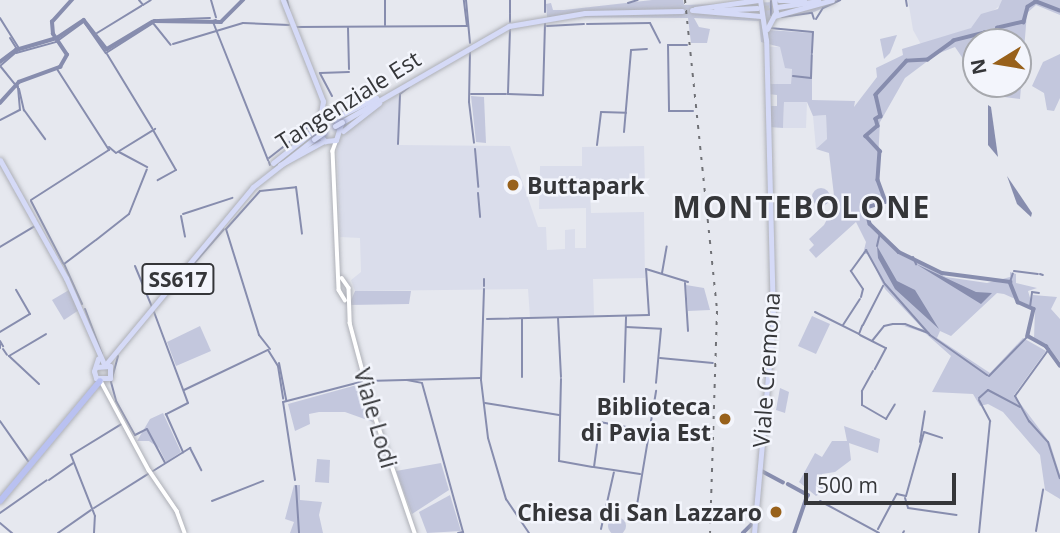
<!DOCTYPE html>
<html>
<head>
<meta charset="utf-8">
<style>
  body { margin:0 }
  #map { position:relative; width:1060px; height:533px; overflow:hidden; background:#e6e8ef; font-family:"Open Sans",sans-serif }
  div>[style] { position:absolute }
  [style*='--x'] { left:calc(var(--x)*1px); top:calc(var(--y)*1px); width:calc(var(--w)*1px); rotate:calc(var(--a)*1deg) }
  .built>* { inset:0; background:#daddeb }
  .green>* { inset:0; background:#c3c7dd }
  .round { border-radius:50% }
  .water>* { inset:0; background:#878dae }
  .stream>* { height:2px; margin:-1px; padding:0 1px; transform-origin:1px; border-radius:1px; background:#878dae }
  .canal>* { height:3.5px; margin:-1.75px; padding:0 1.75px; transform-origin:1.75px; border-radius:1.75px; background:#878dae }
  .major-tunnel>* { height:5px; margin-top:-2.5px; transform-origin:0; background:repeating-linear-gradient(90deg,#c3c4cb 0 5px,transparent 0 7.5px) }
  .roads { filter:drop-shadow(0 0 2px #aeb0b7) drop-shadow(0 0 2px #aeb0b7) }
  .minor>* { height:3.5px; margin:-1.75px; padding:0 1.75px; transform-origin:1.75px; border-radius:1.75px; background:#fff }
  .major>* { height:5px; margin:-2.5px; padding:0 2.5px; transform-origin:2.5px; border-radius:2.5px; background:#d5daf7 }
  .highway>* { height:6px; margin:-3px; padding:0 3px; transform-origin:3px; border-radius:3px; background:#b9c1f1 }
  .rail>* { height:2px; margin-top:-1px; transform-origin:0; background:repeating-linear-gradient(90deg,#707176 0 3.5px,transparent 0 10.5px) }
  .bridges { filter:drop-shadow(0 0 2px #8b90b1) drop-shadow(0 0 2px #8b90b1) }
  .major-bridge>* { height:5px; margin:-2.5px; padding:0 2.5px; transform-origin:2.5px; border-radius:2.5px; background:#d5daf7 }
  .dots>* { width:19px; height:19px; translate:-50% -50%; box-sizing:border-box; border:4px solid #f3f5fc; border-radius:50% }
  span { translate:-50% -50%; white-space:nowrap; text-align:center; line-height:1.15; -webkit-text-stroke:5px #f3f5fc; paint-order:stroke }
  .shield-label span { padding:2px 5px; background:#f3f5fc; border:2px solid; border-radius:5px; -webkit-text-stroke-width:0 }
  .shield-label { font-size:21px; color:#353639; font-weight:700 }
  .street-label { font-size:23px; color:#353639 }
  .poi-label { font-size:23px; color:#353639; font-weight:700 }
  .left { translate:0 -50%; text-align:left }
  .right { translate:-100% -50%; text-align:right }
  .district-label { font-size:30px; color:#353639; font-weight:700; letter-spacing:2px }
  .north { position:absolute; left:962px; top:28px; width:70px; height:70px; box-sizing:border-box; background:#f3f5fc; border:2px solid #a7a9ae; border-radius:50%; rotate:259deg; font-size:19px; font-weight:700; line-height:28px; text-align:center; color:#353639 }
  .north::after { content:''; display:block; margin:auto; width:24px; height:32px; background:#98611b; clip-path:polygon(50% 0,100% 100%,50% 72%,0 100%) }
  .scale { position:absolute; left:804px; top:473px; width:152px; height:32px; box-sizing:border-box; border:4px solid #353639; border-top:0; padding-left:9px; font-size:21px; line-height:24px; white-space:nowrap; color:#353639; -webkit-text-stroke:5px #f3f5fc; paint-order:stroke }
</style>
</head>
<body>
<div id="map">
  <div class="built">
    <i style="clip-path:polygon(908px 0,1002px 0,1002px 4px,971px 28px,922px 46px,913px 30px)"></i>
    <i style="clip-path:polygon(768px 47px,780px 47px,792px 68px,791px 85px,768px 84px)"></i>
    <i style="clip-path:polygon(399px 93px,397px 145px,510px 146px,538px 227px,546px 227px,547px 250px,565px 249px,565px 230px,575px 229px,575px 248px,586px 248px,586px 208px,539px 209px,540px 166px,582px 166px,582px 147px,644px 146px,645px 185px,590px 192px,591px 213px,644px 212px,645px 278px,593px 279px,594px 315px,530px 317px,528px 289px,355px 291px,351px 280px,361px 272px,360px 238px,340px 237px,337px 144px,346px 129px)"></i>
    <i style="clip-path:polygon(784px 101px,807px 102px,806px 128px,783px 128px)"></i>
    <i style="clip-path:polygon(826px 115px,827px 139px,816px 149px,813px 116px)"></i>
  </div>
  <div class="green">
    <i style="clip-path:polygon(652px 0,683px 0,684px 5px,841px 0,814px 12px,777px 17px,769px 30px,812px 33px,812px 100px,855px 101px,854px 107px,877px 77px,876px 68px,903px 55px,902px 49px,971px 28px,981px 14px,998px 9px,1002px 0,1060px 0,1060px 15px,1036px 5px,1027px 13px,1020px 99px,996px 96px,983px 84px,1018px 84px,1018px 42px,976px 42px,976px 78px,955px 47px,937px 54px,905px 78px,880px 122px,877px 180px,886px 200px,870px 203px,865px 215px,897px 253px,946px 277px,987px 283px,1010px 277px,1010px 272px,1016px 274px,1016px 283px,1037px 288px,1028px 291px,1031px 301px,1033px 295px,1057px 297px,1051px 309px,1060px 319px,1060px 362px,1046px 344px,1034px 339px,1035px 308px,1004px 294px,997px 293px,951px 336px,940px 331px,937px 338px,990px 373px,1023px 338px,1046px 351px,1014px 395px,1050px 443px,1060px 475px,1060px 499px,1045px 490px,1040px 455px,1003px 412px,988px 404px,980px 406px,973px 394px,932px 392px,951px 356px,925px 333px,901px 325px,923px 329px,885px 289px,869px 254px,863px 254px,866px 242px,856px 222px,816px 258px,809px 250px,814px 245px,809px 239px,824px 225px,835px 204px,829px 153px,816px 149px,827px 139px,826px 115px,813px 116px,807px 102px,784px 102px,783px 128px,769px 127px,768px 106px,777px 106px,777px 95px,768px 94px,768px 84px,791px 84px,792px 69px,785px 68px,780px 47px,761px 42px,759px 21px,694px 18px,699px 27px,710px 29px,707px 43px,691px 43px,688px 18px,547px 17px,546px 4px,551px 3px,553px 10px,564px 10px)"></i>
    <i style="clip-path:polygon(897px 35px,890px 53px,884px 59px,880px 39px)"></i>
    <i style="clip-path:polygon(1060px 54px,1060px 98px,1054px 111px,1047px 110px,1044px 93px,1032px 86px,1043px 62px)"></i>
    <i style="clip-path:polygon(471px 96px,484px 97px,486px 143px,476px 142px)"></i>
    <i class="round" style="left:812px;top:188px;width:18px;height:18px"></i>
    <i style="clip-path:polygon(686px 285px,704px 288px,710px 310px,688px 311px)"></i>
    <i style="clip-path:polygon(69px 290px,79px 310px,64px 320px,52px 300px)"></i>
    <i style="clip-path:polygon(355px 291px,411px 291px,409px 304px,349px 305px)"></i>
    <i style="clip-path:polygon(812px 316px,830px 324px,816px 354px,798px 346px)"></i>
    <i style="clip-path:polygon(200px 326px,211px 351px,176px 366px,167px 342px)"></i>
    <i style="clip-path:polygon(364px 383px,373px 422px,345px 412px,319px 412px,309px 414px,310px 424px,295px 431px,288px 404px)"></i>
    <i style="clip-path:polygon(780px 388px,789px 392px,785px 413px,776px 410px)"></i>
    <i style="clip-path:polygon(163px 413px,181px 452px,166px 462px,159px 448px,149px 441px,137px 441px,150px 419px)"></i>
    <i style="clip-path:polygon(844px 426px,880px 439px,878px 453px,849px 443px,851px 460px,835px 472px,822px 474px,823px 492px,816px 496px,799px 482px,815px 453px,822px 457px,832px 441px,847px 441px)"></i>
    <i style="clip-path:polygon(317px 459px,330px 460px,329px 483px,315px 482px)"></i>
    <i style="clip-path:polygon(441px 463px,449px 490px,412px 514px,396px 471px)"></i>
    <i style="clip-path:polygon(294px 485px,300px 485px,300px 500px,322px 502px,319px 515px,323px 533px,290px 533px,294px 522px,285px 519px)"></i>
    <i style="clip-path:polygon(450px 495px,461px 531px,427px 533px,419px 512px)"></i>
    <i class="round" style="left:608px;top:517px;width:18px;height:18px"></i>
  </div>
  <div class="water">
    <i style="clip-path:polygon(988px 105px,991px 107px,998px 157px,988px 145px)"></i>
    <i style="clip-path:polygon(1007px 176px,1032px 213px,1031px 217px,1017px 204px)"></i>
    <i style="clip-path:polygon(877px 246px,897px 281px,915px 290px,939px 329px,895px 289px,878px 258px)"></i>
    <i style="clip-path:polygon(916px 264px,976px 292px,992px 293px,981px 304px)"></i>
  </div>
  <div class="stream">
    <i style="--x:139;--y:0;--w:6;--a:51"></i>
    <i style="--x:143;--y:5;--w:9;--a:-32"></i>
    <i style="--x:211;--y:0;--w:18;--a:74"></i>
    <i style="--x:287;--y:0;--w:9;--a:77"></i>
    <i style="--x:385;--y:0;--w:25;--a:90"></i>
    <i style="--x:466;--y:0;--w:43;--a:84.7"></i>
    <i style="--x:906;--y:0;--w:6;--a:81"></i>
    <i style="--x:628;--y:3;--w:10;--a:-17"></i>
    <i style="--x:545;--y:12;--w:12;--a:-90"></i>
    <i style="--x:510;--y:13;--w:13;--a:-90"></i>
    <i style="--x:771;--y:15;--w:14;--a:-90"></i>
    <i style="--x:782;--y:17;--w:30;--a:-8"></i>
    <i style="--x:812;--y:13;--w:6;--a:72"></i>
    <i style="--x:0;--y:18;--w:36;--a:58"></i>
    <i style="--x:816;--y:19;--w:13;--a:-58"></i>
    <i style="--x:823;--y:8;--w:19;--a:-25"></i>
    <i style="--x:158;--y:20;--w:52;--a:-2.2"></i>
    <i style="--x:213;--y:21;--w:3;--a:-18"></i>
    <i style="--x:213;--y:22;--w:149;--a:68.3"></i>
    <i style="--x:510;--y:22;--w:8;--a:-90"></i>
    <i style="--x:587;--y:24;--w:63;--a:-0.9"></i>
    <i style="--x:650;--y:23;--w:22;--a:63"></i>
    <i style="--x:547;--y:26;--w:37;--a:-3"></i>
    <i style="--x:295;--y:27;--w:172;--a:-0.3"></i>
    <i style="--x:467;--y:26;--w:26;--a:-97"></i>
    <i style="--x:348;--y:28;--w:41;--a:88.6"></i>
    <i style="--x:770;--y:28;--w:43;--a:5.3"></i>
    <i style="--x:813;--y:32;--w:21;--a:93"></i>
    <i style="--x:510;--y:29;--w:65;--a:91.8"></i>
    <i style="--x:508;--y:94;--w:35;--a:2"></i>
    <i style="--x:543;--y:95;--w:72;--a:-88.4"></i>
    <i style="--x:97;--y:33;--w:52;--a:-31.5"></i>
    <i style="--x:10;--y:38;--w:13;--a:58"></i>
    <i style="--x:173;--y:44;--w:73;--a:-16.7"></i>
    <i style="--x:243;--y:23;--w:46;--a:2.5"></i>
    <i style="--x:687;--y:45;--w:19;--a:180"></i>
    <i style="--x:668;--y:45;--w:66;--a:89.1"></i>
    <i style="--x:669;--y:111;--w:24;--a:0"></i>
    <i style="--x:470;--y:50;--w:52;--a:91.1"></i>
    <i style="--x:469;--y:102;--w:41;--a:83"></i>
    <i style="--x:16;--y:53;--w:41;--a:-15.4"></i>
    <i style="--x:56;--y:42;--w:34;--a:-36"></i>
    <i style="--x:84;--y:22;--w:38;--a:55"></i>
    <i style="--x:106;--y:53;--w:56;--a:-32.6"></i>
    <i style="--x:153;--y:23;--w:28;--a:51"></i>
    <i style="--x:107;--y:54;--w:87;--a:58.7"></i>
    <i style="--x:0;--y:66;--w:23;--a:-41"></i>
    <i style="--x:1;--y:67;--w:28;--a:51"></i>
    <i style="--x:19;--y:89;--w:22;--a:77"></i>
    <i style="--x:24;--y:110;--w:36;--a:54"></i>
    <i style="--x:793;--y:76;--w:18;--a:6"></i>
    <i style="--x:811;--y:78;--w:23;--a:-88"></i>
    <i style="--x:471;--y:94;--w:35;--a:0"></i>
    <i style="--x:332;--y:96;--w:26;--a:-118"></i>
    <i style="--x:320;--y:73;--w:29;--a:-2"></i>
    <i style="--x:0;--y:120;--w:22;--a:-27"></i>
    <i style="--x:20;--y:110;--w:24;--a:-95"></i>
    <i style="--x:153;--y:130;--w:46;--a:60.1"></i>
    <i style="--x:176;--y:170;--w:21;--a:151"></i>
    <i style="--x:624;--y:132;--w:82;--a:-85.1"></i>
    <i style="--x:631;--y:50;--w:16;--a:-4"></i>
    <i style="--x:398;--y:144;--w:50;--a:-87.7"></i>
    <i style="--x:400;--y:94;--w:11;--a:-38"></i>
    <i style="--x:597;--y:145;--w:33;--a:-83"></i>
    <i style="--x:601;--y:112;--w:25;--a:2"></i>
    <i style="--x:109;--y:147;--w:8;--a:40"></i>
    <i style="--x:475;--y:149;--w:38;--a:85"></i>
    <i style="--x:119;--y:152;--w:32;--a:28"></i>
    <i style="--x:116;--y:153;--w:46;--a:-31.6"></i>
    <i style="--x:269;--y:158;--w:63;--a:-38"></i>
    <i style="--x:269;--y:162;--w:3;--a:72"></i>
    <i style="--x:478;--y:193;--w:24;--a:85"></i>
    <i style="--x:31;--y:200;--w:93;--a:-32.7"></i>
    <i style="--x:109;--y:150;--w:96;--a:-122.7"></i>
    <i style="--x:31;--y:201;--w:70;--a:62.7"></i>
    <i style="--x:183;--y:214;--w:52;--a:-18.1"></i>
    <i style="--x:181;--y:216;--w:21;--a:79"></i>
    <i style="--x:96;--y:240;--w:42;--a:-38.2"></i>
    <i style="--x:129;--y:214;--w:48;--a:-68.2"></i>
    <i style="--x:877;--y:246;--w:13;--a:-77"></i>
    <i style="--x:0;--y:247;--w:41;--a:-31"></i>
    <i style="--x:913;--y:257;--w:8;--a:67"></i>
    <i style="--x:135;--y:266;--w:44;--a:67.5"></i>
    <i style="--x:191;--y:267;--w:50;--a:-49"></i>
    <i style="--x:1014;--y:271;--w:24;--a:7"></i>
    <i style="--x:662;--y:273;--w:27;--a:-80"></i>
    <i style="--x:1040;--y:274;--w:3;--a:18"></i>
    <i style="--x:484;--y:279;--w:7;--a:90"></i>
    <i style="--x:1010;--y:282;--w:9;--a:-72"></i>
    <i style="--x:685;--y:283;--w:48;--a:86.4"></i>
    <i style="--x:484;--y:289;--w:91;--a:91.9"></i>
    <i style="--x:481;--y:380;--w:58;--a:83.1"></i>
    <i style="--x:488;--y:438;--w:64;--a:73.6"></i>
    <i style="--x:506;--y:499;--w:41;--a:55.9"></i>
    <i style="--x:861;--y:297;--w:8;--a:-76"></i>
    <i style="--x:863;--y:289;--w:22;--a:-124"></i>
    <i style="--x:851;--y:271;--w:26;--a:-54"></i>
    <i style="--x:866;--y:250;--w:39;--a:61"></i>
    <i style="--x:885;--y:284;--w:68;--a:48.6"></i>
    <i style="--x:930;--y:335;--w:70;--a:35.1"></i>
    <i style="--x:82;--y:304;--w:44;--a:-114.2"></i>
    <i style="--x:64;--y:264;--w:39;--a:-37"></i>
    <i style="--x:1030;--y:307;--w:15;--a:-82"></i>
    <i style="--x:1032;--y:292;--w:7;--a:8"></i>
    <i style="--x:85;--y:309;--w:48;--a:69.3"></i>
    <i style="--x:154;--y:312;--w:97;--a:69.5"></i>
    <i style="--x:188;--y:403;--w:25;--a:153"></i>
    <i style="--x:166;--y:414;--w:42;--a:65.9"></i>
    <i style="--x:815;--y:312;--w:49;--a:26.6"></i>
    <i style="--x:859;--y:334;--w:9;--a:-69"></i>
    <i style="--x:558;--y:318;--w:59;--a:87.1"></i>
    <i style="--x:487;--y:319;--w:162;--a:-1.4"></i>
    <i style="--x:649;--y:315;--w:46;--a:-93.7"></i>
    <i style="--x:646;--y:269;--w:44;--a:17.2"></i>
    <i style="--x:843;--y:325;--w:31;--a:-57"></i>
    <i style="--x:863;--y:325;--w:44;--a:-62.9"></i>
    <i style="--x:626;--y:327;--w:35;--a:3"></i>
    <i style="--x:661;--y:329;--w:54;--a:95.3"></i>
    <i style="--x:0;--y:332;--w:35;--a:-31"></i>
    <i style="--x:30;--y:314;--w:28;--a:-120"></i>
    <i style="--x:860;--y:335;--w:29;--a:27"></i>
    <i style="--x:886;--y:348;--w:24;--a:118"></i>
    <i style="--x:0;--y:341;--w:6;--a:59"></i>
    <i style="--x:872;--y:341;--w:19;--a:-51"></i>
    <i style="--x:884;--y:326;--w:9;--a:-13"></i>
    <i style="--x:893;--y:324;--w:12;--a:0"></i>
    <i style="--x:905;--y:324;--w:25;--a:21"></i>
    <i style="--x:0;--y:344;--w:4;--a:90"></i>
    <i style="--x:3;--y:349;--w:7;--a:56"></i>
    <i style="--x:270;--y:349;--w:18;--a:-128"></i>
    <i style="--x:259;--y:335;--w:111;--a:-107.3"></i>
    <i style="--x:226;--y:229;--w:51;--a:-48.2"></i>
    <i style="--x:260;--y:191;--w:36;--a:-6"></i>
    <i style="--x:296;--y:187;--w:47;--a:82.7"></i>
    <i style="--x:1049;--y:349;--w:58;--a:125.9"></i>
    <i style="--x:1015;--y:396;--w:29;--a:61"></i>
    <i style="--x:1029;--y:421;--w:28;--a:48"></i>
    <i style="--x:1048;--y:442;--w:38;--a:72"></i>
    <i style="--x:118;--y:356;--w:27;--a:105"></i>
    <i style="--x:111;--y:382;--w:20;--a:75"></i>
    <i style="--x:116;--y:401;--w:39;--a:61"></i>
    <i style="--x:135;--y:435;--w:13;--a:-27"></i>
    <i style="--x:147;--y:429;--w:38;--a:62"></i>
    <i style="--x:660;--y:358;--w:53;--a:5.4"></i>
    <i style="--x:279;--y:363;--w:38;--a:79"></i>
    <i style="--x:873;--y:371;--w:23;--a:119"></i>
    <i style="--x:862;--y:391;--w:14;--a:90"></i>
    <i style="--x:862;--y:405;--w:28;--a:30"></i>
    <i style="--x:886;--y:419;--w:17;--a:-59"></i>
    <i style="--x:989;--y:376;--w:56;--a:-45.7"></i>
    <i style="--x:522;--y:377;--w:58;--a:-90"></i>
    <i style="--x:561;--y:379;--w:82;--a:91.4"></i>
    <i style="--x:559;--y:461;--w:34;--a:10"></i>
    <i style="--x:407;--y:380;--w:15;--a:11"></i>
    <i style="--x:422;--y:383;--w:155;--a:74.6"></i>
    <i style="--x:463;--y:532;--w:5;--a:169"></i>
    <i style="--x:367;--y:381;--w:113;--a:-1.5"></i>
    <i style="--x:624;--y:382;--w:65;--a:-88.2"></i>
    <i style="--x:39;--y:384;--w:41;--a:-137"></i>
    <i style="--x:9;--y:356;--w:43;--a:-30.7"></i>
    <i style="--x:184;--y:390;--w:93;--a:-25.5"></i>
    <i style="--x:268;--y:350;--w:19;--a:58"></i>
    <i style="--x:278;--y:366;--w:33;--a:81"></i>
    <i style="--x:979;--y:398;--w:12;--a:-42"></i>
    <i style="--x:988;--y:390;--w:36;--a:28"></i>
    <i style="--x:979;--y:400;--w:24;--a:62"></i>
    <i style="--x:990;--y:421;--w:113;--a:95.6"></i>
    <i style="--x:485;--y:403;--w:75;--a:9.2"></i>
    <i style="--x:0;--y:421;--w:49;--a:55"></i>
    <i style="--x:920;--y:442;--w:31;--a:-81"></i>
    <i style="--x:153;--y:471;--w:44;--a:-31.9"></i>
    <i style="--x:190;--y:448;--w:25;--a:63"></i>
    <i style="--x:640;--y:474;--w:47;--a:-171.3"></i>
    <i style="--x:594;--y:467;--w:45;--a:-82.4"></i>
    <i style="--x:600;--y:422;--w:48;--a:10.8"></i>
    <i style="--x:49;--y:480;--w:29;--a:-35"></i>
    <i style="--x:295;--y:480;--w:79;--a:-98.7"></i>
    <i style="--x:283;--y:402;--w:84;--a:-14.5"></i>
    <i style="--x:296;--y:486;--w:47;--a:86.3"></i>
    <i style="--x:905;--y:498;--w:10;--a:73"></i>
    <i style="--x:908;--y:508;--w:49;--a:8.1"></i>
    <i style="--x:212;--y:501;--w:55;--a:-21.4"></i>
    <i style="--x:820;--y:501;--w:67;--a:28.5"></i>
    <i style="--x:94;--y:508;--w:64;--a:-32.2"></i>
    <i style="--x:0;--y:513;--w:57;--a:-35.1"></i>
    <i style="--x:635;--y:517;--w:128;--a:-80.5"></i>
    <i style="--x:0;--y:523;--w:16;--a:40"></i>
    <i style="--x:601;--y:529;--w:58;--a:-77.2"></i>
    <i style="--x:878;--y:529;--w:40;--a:-62"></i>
    <i style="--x:897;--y:494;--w:9;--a:13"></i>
    <i style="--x:906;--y:496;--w:66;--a:-74.3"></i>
    <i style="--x:924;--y:432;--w:19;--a:18"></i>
    <i style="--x:1036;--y:531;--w:42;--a:-80.3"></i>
    <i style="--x:58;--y:533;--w:40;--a:-34.9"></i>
    <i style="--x:94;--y:533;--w:17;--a:-87"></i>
    <i style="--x:95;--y:516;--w:66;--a:-111.5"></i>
    <i style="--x:71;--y:455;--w:61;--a:-31.6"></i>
    <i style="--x:903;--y:533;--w:2;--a:-63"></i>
  </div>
  <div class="canal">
    <i style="--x:1060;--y:11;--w:26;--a:-159"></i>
    <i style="--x:1036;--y:2;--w:9;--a:148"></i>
    <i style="--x:1028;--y:7;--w:16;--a:105"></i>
    <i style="--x:1024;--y:22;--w:27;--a:167"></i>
    <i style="--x:998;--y:28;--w:10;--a:119"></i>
    <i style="--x:993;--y:37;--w:9;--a:-153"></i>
    <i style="--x:985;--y:33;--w:32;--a:166"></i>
    <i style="--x:954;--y:41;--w:32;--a:144"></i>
    <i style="--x:928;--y:60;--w:21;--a:177"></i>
    <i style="--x:907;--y:61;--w:46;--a:132.4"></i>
    <i style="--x:876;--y:95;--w:22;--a:77"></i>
    <i style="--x:881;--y:116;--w:6;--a:149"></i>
    <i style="--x:876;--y:119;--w:7;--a:74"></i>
    <i style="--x:878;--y:126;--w:16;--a:140"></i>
    <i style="--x:866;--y:136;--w:21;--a:47"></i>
    <i style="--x:880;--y:151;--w:29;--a:94"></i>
    <i style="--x:878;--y:180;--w:23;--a:70"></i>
    <i style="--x:886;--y:202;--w:21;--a:163"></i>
    <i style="--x:866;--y:208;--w:16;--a:76"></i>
    <i style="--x:870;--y:224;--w:40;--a:44"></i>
    <i style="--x:899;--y:252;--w:48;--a:26"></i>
    <i style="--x:942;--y:273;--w:69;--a:7.5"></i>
    <i style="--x:1010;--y:282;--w:22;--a:68"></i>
    <i style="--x:1018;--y:302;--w:17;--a:24"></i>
    <i style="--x:1034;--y:309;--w:28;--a:103"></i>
    <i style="--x:1028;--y:336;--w:21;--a:29"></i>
    <i style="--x:1046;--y:346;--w:24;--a:54"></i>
    <i style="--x:154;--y:21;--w:67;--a:0.9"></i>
    <i style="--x:221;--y:22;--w:31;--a:-45"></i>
    <i style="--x:0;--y:62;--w:20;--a:-37"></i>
    <i style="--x:16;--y:50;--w:43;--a:-16.3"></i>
    <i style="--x:57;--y:38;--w:32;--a:-34"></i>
    <i style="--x:84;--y:20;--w:37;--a:52"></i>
    <i style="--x:107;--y:49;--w:52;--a:-31"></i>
    <i style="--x:0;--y:103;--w:28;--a:-48"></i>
    <i style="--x:19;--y:82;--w:44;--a:-20.1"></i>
    <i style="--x:60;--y:67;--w:14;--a:-60"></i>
    <i style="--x:67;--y:55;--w:25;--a:-124"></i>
    <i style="--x:53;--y:34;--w:12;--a:-95"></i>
    <i style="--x:52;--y:22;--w:30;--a:-48"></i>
    <i style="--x:760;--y:470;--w:26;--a:28"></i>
    <i style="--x:788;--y:484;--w:23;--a:29"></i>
    <i style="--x:808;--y:495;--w:40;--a:108.9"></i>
    <i style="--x:743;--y:533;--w:11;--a:-45"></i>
  </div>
  <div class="major-tunnel">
    <i style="--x:757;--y:8;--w:20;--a:-3"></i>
  </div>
  <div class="roads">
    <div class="minor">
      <i style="--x:337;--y:140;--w:12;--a:110"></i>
      <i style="--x:333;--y:151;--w:139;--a:87.5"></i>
      <i style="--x:339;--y:290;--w:12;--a:59"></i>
      <i style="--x:342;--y:278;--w:12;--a:55"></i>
      <i style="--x:349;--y:288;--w:35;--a:88"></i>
      <i style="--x:350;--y:323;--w:96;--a:75"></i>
      <i style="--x:375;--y:416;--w:124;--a:71.1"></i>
      <i style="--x:101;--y:381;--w:101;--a:61.7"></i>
      <i style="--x:149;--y:470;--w:50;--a:55.7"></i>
      <i style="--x:177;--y:511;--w:23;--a:70"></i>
    </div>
    <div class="major">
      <i style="--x:283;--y:0;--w:109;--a:68.4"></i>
      <i style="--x:323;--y:101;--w:32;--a:99"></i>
      <i style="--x:318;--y:133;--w:11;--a:49"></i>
      <i style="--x:325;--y:141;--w:11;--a:-5"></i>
      <i style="--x:336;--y:140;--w:17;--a:-73"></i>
      <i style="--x:341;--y:124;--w:11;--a:-142"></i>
      <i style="--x:332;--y:117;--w:10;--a:169"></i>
      <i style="--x:779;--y:0;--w:25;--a:0"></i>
      <i style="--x:777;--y:7;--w:42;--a:-8.1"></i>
      <i style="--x:695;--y:9;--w:64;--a:-8.1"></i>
      <i style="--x:692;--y:10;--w:69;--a:5"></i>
      <i style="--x:716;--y:10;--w:41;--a:-2.8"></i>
      <i style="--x:774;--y:16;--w:60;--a:-15.4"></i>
      <i style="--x:767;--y:29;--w:19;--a:-62"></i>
      <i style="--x:776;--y:12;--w:12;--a:-99"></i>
      <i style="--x:335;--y:118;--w:46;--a:-26"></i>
      <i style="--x:342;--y:122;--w:193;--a:-29.9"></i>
      <i style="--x:509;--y:26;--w:77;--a:-9.7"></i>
      <i style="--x:585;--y:13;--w:97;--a:-1.2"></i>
      <i style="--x:343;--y:131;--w:46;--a:-37.9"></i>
      <i style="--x:0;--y:160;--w:135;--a:60.8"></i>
      <i style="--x:66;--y:278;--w:94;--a:66.2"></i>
      <i style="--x:273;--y:163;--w:56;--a:-38.5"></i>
      <i style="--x:280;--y:165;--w:50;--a:-28.6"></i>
      <i style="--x:106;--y:364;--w:230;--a:-50.3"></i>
      <i style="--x:253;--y:187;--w:78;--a:-38.2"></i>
      <i style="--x:96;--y:367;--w:14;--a:-4"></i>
      <i style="--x:110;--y:366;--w:12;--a:90"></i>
      <i style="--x:110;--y:378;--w:14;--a:180"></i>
      <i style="--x:96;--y:378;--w:7;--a:-106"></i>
      <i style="--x:94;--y:371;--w:13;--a:-72"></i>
      <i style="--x:754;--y:533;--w:215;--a:-84.9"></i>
      <i style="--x:773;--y:319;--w:279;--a:-91.4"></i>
      <i style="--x:766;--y:40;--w:40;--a:-98.5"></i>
    </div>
    <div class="highway">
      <i style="--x:0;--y:501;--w:156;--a:-50.2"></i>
    </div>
  </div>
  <div class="rail">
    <i style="--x:685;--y:0;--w:313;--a:84.1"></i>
    <i style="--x:717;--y:311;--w:222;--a:91.8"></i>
  </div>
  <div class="bridges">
    <div class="major-bridge">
      <i style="--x:335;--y:126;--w:8;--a:-30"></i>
      <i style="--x:314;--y:139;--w:12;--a:-35"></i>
    </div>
  </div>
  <div class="dots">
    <i style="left:513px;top:185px;background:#98611b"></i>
    <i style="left:725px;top:419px;background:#98611b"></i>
    <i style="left:776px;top:512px;background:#98611b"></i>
  </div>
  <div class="shield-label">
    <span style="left:178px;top:279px">SS617</span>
  </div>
  <div class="street-label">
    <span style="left:348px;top:100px;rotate:-32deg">Tangenziale Est</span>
    <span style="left:766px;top:370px;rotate:-86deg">Viale Cremona</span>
    <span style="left:376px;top:418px;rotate:74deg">Viale Lodi</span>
  </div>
  <div class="poi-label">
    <span class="left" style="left:527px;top:185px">Buttapark</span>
    <span class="right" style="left:711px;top:419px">Biblioteca<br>di Pavia Est</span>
    <span class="right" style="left:762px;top:512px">Chiesa di San Lazzaro</span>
  </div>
  <div class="district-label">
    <span style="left:802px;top:207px">MONTEBOLONE</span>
  </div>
  <div class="north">N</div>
  <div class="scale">500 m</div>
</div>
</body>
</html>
